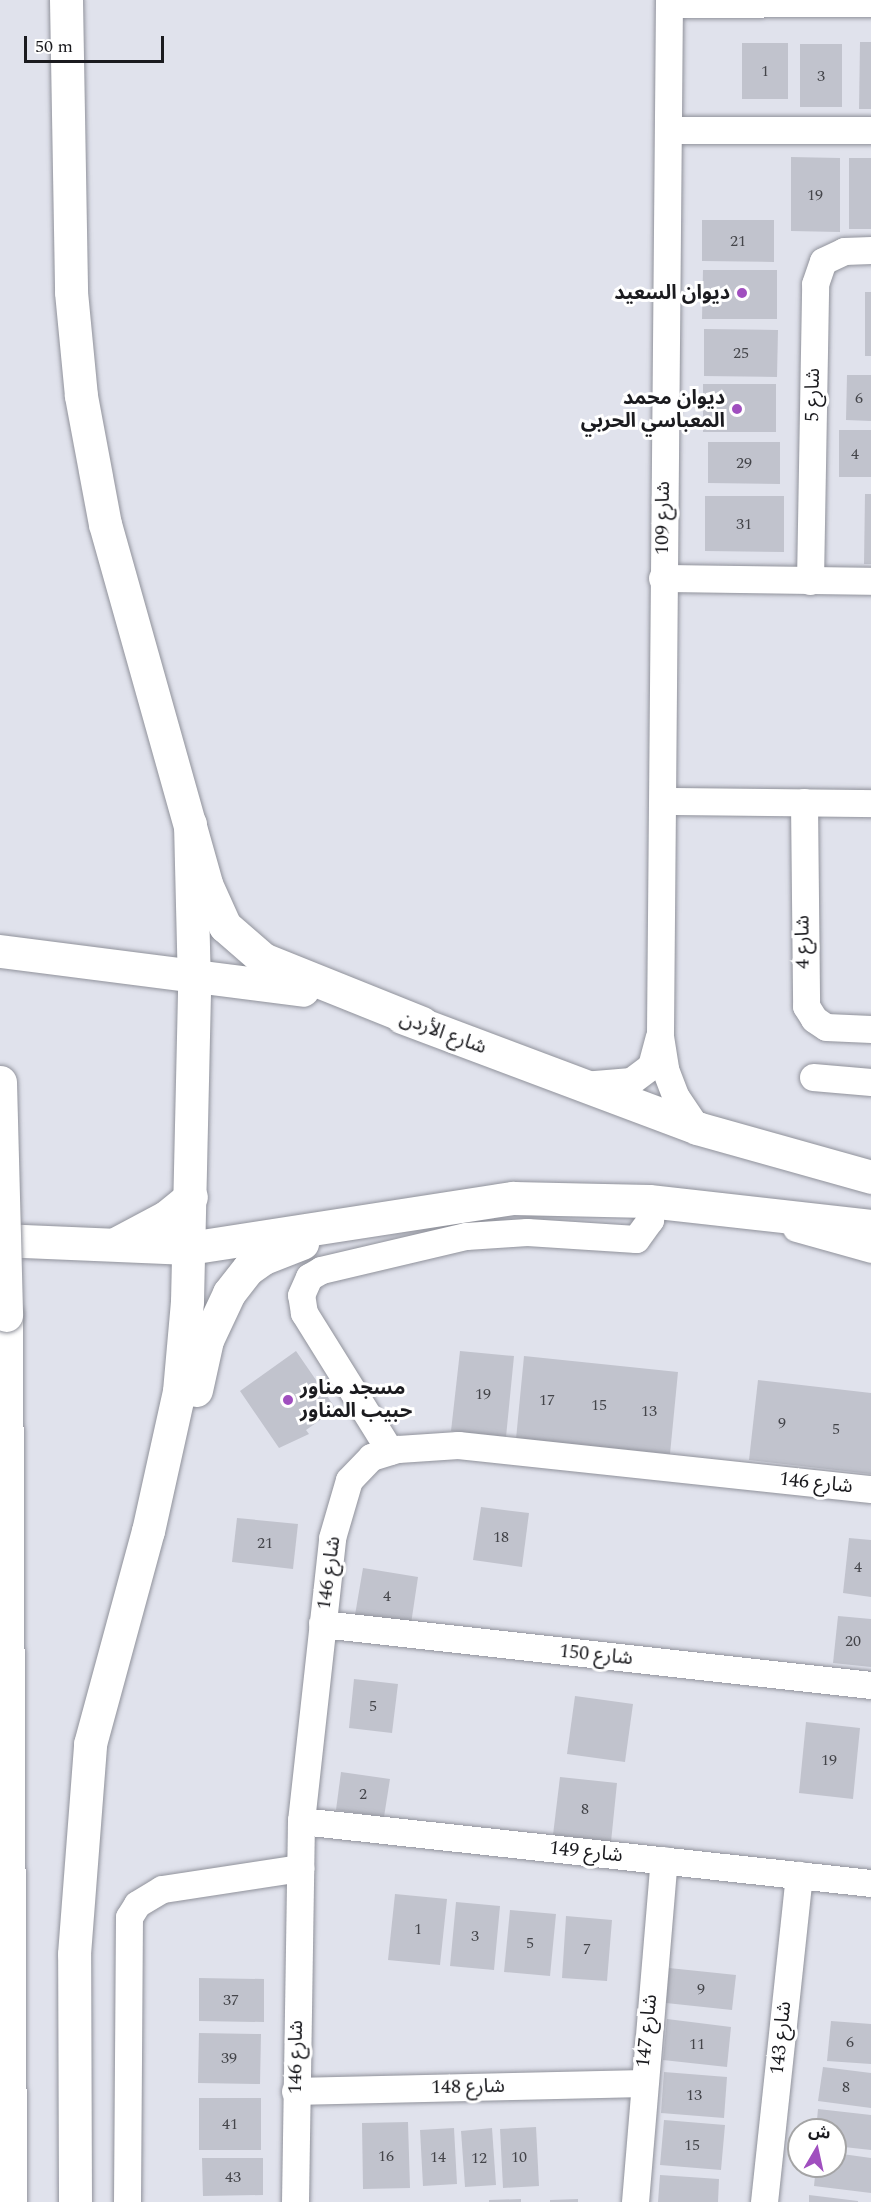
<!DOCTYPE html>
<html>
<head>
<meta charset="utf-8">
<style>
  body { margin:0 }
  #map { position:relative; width:871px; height:2202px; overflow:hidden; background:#e0e2ec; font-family:Spectral,"Noto Sans Arabic",serif }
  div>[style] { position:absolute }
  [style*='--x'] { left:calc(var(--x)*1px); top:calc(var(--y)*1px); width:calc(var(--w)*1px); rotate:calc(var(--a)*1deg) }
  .building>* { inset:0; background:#c1c3cd }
  .roads { filter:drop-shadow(0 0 2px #90929b) drop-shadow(0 0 2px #90929b) }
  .minor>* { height:27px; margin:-13.5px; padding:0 13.5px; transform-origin:13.5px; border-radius:13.5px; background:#fff }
  .major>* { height:33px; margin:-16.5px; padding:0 16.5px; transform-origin:16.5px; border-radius:16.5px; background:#fff }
  .highway>* { height:33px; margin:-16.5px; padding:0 16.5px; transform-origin:16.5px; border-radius:16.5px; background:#fff }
  .bridges { filter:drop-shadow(0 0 2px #90929b) drop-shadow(0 0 2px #90929b) }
  .highway-bridge>* { height:33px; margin:-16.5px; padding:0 16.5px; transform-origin:16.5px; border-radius:16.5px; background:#fff }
  .dots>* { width:16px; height:16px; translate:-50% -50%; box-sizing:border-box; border:3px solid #fff; border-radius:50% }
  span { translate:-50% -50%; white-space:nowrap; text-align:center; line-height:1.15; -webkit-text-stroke:6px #fff; paint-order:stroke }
  .number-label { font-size:16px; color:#44454a }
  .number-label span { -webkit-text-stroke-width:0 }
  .poi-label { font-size:20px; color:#1b1b1f; font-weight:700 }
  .right { translate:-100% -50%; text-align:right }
  .left { translate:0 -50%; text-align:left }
  .street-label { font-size:20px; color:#1b1b1f }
  .north { position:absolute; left:787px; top:2118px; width:60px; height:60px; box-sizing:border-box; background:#fff; border:2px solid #a4a4a5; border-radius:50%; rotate:9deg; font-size:16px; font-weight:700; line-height:24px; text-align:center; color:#1b1b1f }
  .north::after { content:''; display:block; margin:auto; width:21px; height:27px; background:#a04fbf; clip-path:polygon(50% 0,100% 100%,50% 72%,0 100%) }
  .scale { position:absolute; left:24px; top:36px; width:140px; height:27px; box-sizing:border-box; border:3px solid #1b1b1f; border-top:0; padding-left:8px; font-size:18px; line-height:21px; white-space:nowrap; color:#1b1b1f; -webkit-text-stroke:4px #fff; paint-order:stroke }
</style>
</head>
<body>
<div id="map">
  <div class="building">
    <i style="clip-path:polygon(860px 42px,871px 42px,871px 109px,859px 109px)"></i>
    <i style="clip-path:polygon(742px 43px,788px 43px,788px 99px,742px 99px)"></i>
    <i style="clip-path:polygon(800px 44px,842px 44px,842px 107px,800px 107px)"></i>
    <i style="clip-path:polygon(791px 157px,840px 158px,840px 232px,791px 231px)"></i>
    <i style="clip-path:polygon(849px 158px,871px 158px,871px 229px,849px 229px)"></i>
    <i style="clip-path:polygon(702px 220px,774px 220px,774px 262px,702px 261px)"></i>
    <i style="clip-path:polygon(703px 270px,777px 270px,777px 319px,702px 319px)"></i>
    <i style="clip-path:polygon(865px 292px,871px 292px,871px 356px,865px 356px)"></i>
    <i style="clip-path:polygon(704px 329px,778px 330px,777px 377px,704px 376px)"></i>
    <i style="clip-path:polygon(847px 375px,871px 375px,871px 421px,846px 420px)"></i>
    <i style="clip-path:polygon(703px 384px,776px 384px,776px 432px,703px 432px)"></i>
    <i style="clip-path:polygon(839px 430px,871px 430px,871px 477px,839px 477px)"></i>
    <i style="clip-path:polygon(708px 442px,780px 442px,780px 484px,708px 483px)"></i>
    <i style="clip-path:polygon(865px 494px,871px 494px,871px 564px,864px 564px)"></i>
    <i style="clip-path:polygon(705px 496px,784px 496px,784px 552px,705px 551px)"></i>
    <i style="clip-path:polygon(296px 1351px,336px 1409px,306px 1430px,309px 1434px,279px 1448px,240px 1391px)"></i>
    <i style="clip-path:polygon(460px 1351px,514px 1356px,506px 1437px,451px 1431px)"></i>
    <i style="clip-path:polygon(524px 1356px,678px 1372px,670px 1454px,516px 1439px)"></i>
    <i style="clip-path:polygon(758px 1380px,871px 1393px,871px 1474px,749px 1460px)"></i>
    <i style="clip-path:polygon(481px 1507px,529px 1513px,522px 1567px,473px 1560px)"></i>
    <i style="clip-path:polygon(237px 1518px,298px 1524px,293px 1569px,232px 1562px)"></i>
    <i style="clip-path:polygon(849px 1538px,871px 1540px,871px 1597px,843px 1593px)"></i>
    <i style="clip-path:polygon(363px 1568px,418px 1577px,411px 1624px,355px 1615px)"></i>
    <i style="clip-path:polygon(838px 1616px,871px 1619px,871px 1667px,833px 1663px)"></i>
    <i style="clip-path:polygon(354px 1679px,398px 1684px,392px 1733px,349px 1728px)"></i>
    <i style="clip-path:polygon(575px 1696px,633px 1704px,625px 1762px,567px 1754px)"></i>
    <i style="clip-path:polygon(806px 1722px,860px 1728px,853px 1799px,799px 1793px)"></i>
    <i style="clip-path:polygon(341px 1772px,390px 1779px,384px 1817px,336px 1810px)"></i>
    <i style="clip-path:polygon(560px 1777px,617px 1783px,611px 1842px,553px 1835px)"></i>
    <i style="clip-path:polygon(395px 1894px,447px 1899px,440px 1965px,388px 1960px)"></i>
    <i style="clip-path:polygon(456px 1902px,500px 1906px,494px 1970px,450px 1966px)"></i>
    <i style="clip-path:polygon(510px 1910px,556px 1914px,550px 1976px,504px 1972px)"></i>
    <i style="clip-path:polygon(566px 1916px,612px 1920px,607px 1981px,562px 1978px)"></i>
    <i style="clip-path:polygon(669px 1968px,736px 1975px,732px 2010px,666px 2003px)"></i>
    <i style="clip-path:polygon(199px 1978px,264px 1979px,264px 2022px,199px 2021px)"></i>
    <i style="clip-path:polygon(667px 2019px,731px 2027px,727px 2067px,663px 2060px)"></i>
    <i style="clip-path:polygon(831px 2021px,871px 2024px,871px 2064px,827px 2061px)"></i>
    <i style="clip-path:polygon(199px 2033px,261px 2034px,260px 2084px,198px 2083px)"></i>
    <i style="clip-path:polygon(823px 2067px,871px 2073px,871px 2108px,818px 2101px)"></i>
    <i style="clip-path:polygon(664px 2072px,727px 2077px,724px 2118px,661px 2113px)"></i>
    <i style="clip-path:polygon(199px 2098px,261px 2098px,261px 2150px,199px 2150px)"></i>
    <i style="clip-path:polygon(818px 2109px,871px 2115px,871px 2150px,835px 2146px,835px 2130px,816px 2130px)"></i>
    <i style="clip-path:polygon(664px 2120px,725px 2125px,721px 2170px,660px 2165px)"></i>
    <i style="clip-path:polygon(408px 2122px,410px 2188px,363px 2189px,362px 2123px)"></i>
    <i style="clip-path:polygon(536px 2127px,539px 2186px,503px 2188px,500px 2129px)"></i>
    <i style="clip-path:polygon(454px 2128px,457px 2184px,423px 2186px,420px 2130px)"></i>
    <i style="clip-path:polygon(492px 2128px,496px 2185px,465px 2187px,461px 2131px)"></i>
    <i style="clip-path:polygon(835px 2153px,871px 2158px,871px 2193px,814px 2186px,816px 2166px,835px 2166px)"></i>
    <i style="clip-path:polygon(202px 2158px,263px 2158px,263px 2195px,203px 2196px)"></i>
    <i style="clip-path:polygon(660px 2175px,719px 2179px,718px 2202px,658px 2202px)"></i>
    <i style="clip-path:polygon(809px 2195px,858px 2201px,858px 2202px,809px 2202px)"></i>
    <i style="clip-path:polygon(521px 2199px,521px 2202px,489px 2202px,489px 2200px)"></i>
    <i style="clip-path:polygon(578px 2199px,578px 2202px,550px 2202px,550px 2200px)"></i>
  </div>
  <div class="roads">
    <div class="minor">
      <i style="--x:669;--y:0;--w:1036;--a:90.5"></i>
      <i style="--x:660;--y:1036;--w:33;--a:81"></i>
      <i style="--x:665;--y:1069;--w:30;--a:69"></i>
      <i style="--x:676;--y:1097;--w:37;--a:56"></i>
      <i style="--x:669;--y:4;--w:202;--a:-0.3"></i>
      <i style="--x:670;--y:130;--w:201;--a:0"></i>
      <i style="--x:662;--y:578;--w:209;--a:0.8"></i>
      <i style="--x:810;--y:581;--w:297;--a:-89"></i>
      <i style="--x:815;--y:284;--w:24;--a:-71"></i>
      <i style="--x:823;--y:261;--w:23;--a:-25"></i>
      <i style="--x:844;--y:251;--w:27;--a:-2"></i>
      <i style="--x:664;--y:801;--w:207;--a:0.6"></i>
      <i style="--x:804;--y:802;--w:204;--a:89.4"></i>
      <i style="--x:806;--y:1006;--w:15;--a:58"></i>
      <i style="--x:814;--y:1019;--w:14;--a:34"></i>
      <i style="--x:826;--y:1027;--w:45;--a:2.5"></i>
      <i style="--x:813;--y:1077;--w:58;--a:4.9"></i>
      <i style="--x:583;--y:1085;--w:48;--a:-4.8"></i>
      <i style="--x:631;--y:1081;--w:25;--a:-37"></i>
      <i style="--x:651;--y:1066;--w:30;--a:-75"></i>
      <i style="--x:796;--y:1228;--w:78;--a:15.6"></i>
      <i style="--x:390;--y:1451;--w:163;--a:-121.9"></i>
      <i style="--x:304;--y:1313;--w:18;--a:-99"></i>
      <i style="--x:301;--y:1295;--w:20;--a:-66"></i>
      <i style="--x:309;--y:1277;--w:14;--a:-30"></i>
      <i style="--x:321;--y:1270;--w:149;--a:-13.2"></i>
      <i style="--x:466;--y:1236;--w:61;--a:-3.8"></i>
      <i style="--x:527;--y:1232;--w:109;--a:3.7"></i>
      <i style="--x:636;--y:1239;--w:24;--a:-54"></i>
      <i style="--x:650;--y:1220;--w:19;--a:-93"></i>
      <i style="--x:322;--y:1624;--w:552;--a:6.34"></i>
      <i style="--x:301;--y:1821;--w:573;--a:6.21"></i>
      <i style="--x:295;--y:2091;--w:347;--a:-1.3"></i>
      <i style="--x:127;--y:2202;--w:285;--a:-89.6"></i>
      <i style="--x:129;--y:1917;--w:15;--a:-58"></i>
      <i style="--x:137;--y:1904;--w:29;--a:-31"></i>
      <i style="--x:162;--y:1889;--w:140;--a:-8.7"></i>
      <i style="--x:295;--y:2202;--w:381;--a:-89.1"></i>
      <i style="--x:301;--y:1821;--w:285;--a:-83.7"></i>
      <i style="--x:332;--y:1538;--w:60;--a:-73.7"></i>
      <i style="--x:349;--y:1480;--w:32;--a:-46"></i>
      <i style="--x:371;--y:1457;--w:28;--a:-17"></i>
      <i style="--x:398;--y:1449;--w:60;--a:-3.8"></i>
      <i style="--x:458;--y:1445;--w:415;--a:6.1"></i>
      <i style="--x:635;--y:2202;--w:343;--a:-85.2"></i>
      <i style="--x:764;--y:2202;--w:329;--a:-83.9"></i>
    </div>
    <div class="major">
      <i style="--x:66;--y:0;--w:292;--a:89"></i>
      <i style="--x:71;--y:292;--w:104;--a:84.5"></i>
      <i style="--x:81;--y:396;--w:130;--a:79.4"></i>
      <i style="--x:105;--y:524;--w:374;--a:74.3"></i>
      <i style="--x:206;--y:884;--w:46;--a:65.7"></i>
      <i style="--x:225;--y:926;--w:50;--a:41"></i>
      <i style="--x:263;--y:959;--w:171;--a:21.9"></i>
      <i style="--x:0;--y:951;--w:305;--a:7.3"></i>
      <i style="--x:402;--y:1017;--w:315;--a:20.6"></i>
      <i style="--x:697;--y:1128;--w:181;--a:15.7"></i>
      <i style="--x:0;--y:1240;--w:189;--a:2.4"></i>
      <i style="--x:189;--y:1248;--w:328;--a:-8.8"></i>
      <i style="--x:513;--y:1198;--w:136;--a:1.3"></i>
      <i style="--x:649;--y:1201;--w:223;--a:6.4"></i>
      <i style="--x:115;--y:1244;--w:58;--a:-27.9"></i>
      <i style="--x:166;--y:1217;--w:32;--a:-39"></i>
      <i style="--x:196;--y:1390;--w:51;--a:-77.6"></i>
      <i style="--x:207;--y:1340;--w:52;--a:-64.9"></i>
      <i style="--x:229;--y:1293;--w:31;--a:-52"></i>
      <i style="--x:248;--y:1269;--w:19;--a:-35"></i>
      <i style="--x:264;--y:1258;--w:41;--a:-21.5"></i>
      <i style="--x:75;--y:2202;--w:248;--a:-90.2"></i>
      <i style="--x:74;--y:1954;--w:211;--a:-85.6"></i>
      <i style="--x:90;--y:1744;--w:221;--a:-74.8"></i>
      <i style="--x:148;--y:1531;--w:143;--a:-77.5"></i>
      <i style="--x:179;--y:1391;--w:90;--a:-84.9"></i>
      <i style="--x:187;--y:1301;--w:314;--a:-88.7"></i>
      <i style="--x:194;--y:987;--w:163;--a:-91.4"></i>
    </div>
    <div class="highway">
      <i style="--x:6;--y:1315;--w:887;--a:89.74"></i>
    </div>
  </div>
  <div class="bridges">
    <div class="highway-bridge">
      <i style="--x:0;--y:1082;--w:233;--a:88.5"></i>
    </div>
  </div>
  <div class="dots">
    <i style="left:742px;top:293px;background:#a04fbf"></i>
    <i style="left:737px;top:409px;background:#a04fbf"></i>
    <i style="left:288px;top:1400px;background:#a04fbf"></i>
  </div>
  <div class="number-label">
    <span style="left:765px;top:71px">1</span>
    <span style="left:821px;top:76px">3</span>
    <span style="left:815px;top:195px">19</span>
    <span style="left:738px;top:241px">21</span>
    <span style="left:741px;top:353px">25</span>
    <span style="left:859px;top:398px">6</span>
    <span style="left:855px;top:454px">4</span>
    <span style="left:744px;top:463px">29</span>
    <span style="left:744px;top:524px">31</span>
    <span style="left:483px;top:1394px">19</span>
    <span style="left:547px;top:1400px">17</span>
    <span style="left:599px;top:1405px">15</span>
    <span style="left:649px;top:1411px">13</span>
    <span style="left:782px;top:1423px">9</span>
    <span style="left:836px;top:1429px">5</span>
    <span style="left:501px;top:1537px">18</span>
    <span style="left:265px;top:1543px">21</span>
    <span style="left:858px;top:1567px">4</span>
    <span style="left:387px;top:1596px">4</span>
    <span style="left:853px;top:1641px">20</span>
    <span style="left:373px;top:1706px">5</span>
    <span style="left:829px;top:1760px">19</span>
    <span style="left:363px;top:1794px">2</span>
    <span style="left:585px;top:1809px">8</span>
    <span style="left:418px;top:1929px">1</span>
    <span style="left:475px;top:1936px">3</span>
    <span style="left:530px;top:1943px">5</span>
    <span style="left:587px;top:1949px">7</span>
    <span style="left:701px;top:1989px">9</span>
    <span style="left:231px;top:2000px">37</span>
    <span style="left:850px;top:2042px">6</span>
    <span style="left:697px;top:2044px">11</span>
    <span style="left:229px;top:2058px">39</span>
    <span style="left:846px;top:2087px">8</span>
    <span style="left:694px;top:2095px">13</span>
    <span style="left:230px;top:2124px">41</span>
    <span style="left:692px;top:2145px">15</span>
    <span style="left:386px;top:2156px">16</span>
    <span style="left:438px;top:2157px">14</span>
    <span style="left:519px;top:2157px">10</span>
    <span style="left:479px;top:2158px">12</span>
    <span style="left:233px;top:2177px">43</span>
  </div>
  <div class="poi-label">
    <span class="right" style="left:730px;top:293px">ديوان السعيد</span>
    <span class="right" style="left:725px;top:410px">ديوان محمد<br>المعباسي الحربي</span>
    <span class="left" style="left:300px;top:1400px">مسجد مناور<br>حبيب المناور</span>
  </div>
  <div class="street-label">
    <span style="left:813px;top:395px;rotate:-89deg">شارع 5</span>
    <span style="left:663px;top:518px;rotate:-89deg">شارع 109</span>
    <span style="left:803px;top:942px;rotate:-90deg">شارع 4</span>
    <span style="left:443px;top:1033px;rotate:20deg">شارع الأردن</span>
    <span style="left:816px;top:1483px;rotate:6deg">شارع 146</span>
    <span style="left:329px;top:1573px;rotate:-82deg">شارع 146</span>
    <span style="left:596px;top:1655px;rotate:6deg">شارع 150</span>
    <span style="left:586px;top:1852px;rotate:6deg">شارع 149</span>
    <span style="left:647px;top:2031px;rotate:-84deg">شارع 147</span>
    <span style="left:781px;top:2038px;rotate:-84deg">شارع 143</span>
    <span style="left:296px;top:2057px;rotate:-89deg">شارع 146</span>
    <span style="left:468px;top:2087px;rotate:-1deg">شارع 148</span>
  </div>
  <div class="north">ش</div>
  <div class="scale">50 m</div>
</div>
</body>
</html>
